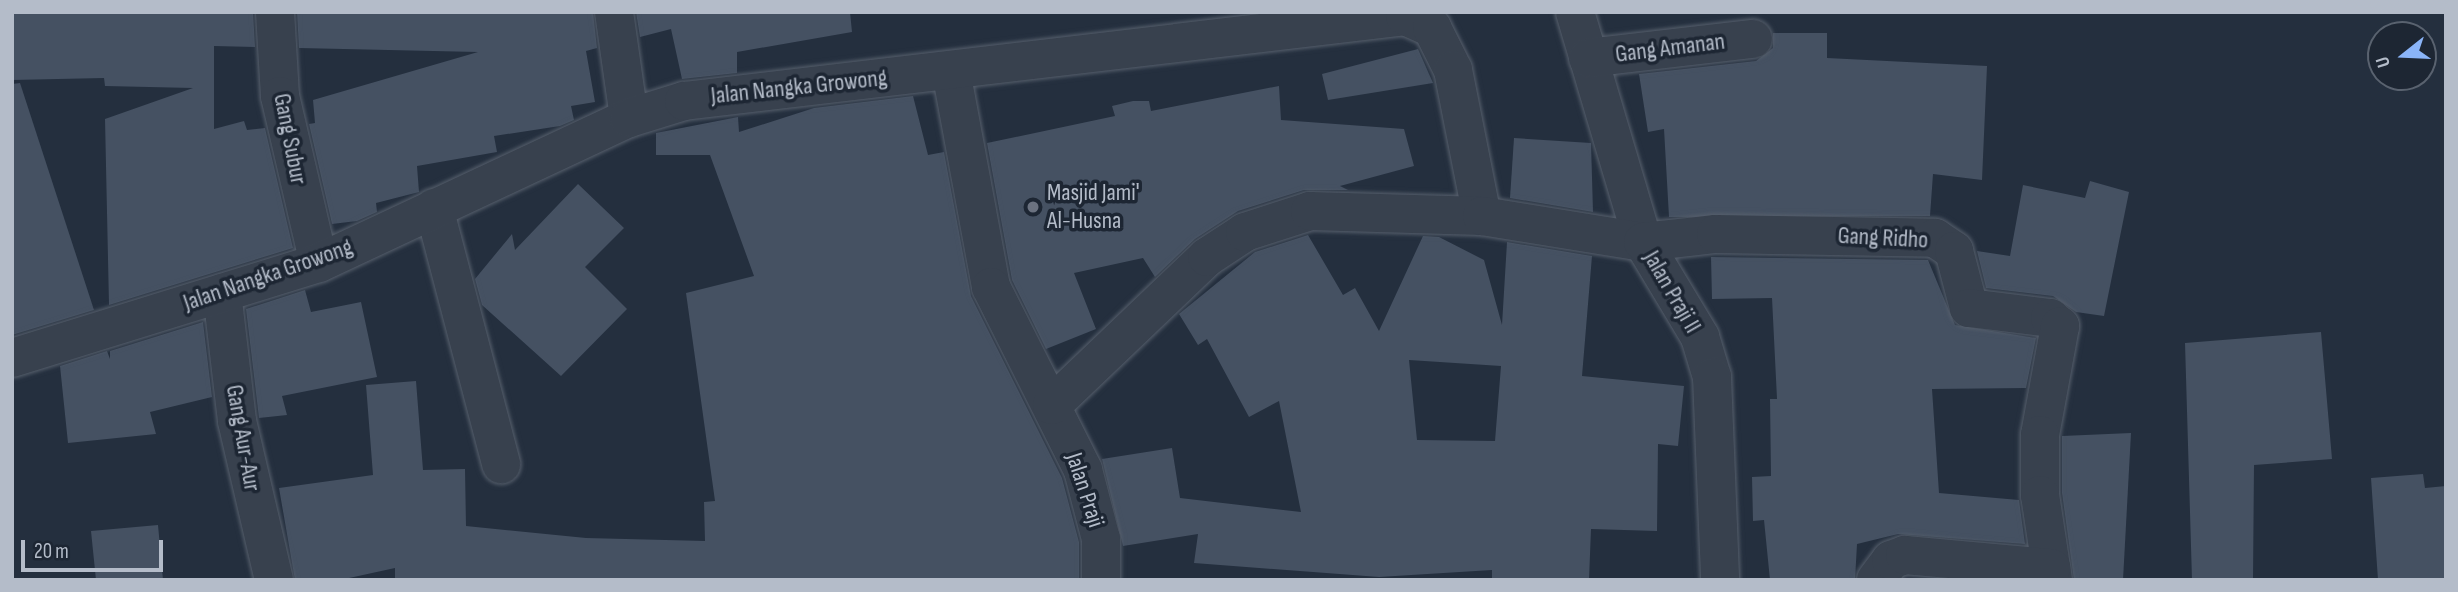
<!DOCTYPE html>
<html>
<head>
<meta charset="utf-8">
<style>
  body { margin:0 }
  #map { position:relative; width:2458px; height:592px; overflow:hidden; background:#242f3e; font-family:"Sofia Sans Condensed",sans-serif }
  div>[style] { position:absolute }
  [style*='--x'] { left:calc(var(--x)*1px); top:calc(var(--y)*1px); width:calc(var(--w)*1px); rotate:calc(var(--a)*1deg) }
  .building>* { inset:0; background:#455162 }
  .roads { filter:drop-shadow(0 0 2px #565f6c) drop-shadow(0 0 2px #565f6c) }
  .minor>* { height:38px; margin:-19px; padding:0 19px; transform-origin:19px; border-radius:19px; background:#38414e }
  .dots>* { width:19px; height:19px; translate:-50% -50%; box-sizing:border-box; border:4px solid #1d2633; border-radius:50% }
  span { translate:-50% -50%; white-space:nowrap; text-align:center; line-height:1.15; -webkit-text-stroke:7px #1d2633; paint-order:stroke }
  .street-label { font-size:24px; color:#b4bcc9 }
  .poi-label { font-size:24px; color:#b4bcc9 }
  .left { translate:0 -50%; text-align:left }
  .frame { position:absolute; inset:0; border:14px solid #b4bcc9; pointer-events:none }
  .north { position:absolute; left:2367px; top:21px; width:70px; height:70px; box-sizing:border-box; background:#1d2633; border:2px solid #59626f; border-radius:50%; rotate:252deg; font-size:19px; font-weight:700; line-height:28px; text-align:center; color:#b4bcc9 }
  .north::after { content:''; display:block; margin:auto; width:24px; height:32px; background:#8ab4f8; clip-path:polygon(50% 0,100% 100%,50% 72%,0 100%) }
  .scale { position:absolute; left:21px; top:540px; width:142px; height:32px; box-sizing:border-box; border:4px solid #b4bcc9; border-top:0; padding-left:9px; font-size:21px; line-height:24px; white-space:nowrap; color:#b4bcc9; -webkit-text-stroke:5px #1d2633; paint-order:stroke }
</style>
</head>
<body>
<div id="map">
  <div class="building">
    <i style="clip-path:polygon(12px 12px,253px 12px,255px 47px,214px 46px,214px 129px,244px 121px,247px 130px,265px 128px,293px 248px,109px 305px,105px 119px,193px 88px,105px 86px,104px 78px,12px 80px)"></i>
    <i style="clip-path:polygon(297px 12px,593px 12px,597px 48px,586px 51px,595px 102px,571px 106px,574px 120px,560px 126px,494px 136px,497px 152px,417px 166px,419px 192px,376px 203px,377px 212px,357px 221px,332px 224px,309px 124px,315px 123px,313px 100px,478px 52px,299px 48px)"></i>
    <i style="clip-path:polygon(636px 12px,850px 12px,852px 32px,737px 52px,737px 73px,682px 79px,671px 29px,640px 37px)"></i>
    <i style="clip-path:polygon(1773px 33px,1827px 33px,1827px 58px,1987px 66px,1982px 180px,1933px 174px,1930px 216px,1669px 217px,1664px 129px,1648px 132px,1639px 74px,1756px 61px,1773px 48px)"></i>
    <i style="clip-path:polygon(1418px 49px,1433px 83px,1328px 100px,1322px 74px)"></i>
    <i style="clip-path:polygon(20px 83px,94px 310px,12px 335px,12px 84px)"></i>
    <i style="clip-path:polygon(1279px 86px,1281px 120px,1404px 129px,1414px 166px,1340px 186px,1348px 190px,1304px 190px,1238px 211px,1195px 239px,1155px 277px,1143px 258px,1074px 273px,1096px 329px,1046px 349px,1012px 280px,987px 143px,1115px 116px,1112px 106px,1133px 101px,1149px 101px,1151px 111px)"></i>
    <i style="clip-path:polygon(913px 96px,928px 155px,944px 152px,971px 296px,1062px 478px,1079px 542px,1079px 580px,395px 580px,395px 568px,340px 580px,295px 580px,279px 488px,373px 475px,366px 385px,416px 381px,423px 470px,465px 469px,466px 526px,586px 538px,705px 541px,704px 502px,715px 501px,686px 293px,754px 276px,710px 155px,656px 155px,656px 133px,738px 117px,739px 132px,814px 108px)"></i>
    <i style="clip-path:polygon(1514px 138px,1591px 143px,1593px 212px,1510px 198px)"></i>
    <i style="clip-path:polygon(2090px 181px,2129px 192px,2104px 316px,2076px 312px,2053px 296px,1986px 288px,1977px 251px,2010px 256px,2023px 185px,2085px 198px)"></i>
    <i style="clip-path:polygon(578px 184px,624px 228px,585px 267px,627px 309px,561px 376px,482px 305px,475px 279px,512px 234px,515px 250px)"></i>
    <i style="clip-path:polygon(evenodd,1308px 235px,1343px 295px,1355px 288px,1379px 331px,1423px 236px,1439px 237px,1484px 260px,1502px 325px,1507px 242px,1592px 256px,1582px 376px,1684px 386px,1678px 446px,1658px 444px,1657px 531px,1591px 529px,1589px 580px,1492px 580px,1492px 570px,1379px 577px,1194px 563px,1198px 534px,1123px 546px,1102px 459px,1172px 448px,1180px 498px,1301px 512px,1279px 401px,1249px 417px,1207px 339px,1198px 345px,1179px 314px,1255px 252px,1308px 235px,1409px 360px,1501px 366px,1495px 441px,1417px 440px,1409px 360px)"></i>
    <i style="clip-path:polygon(1711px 257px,1928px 260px,1955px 325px,2036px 338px,2026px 388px,1932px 389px,1939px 493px,2019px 500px,2025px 544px,1898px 534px,1857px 544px,1855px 580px,1770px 580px,1764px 520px,1753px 521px,1752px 477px,1771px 476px,1770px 399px,1777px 399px,1772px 298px,1712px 299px)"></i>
    <i style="clip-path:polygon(305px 290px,311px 312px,361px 302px,377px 377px,282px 396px,287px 415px,259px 418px,246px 309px)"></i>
    <i style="clip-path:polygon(203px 322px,212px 397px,150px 412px,156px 434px,68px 443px,60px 366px,107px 351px,110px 359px,110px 351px)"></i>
    <i style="clip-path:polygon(2321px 332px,2332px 459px,2254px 465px,2253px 580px,2192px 580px,2185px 343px)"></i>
    <i style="clip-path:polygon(2131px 433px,2123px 580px,2074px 580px,2062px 493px,2062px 436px)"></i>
    <i style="clip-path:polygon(2423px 474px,2425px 488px,2446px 486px,2446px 580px,2378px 580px,2371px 478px)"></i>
    <i style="clip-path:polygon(158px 525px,163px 580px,96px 580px,91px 531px)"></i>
  </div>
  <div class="roads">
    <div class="minor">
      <i style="--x:275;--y:12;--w:84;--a:86.6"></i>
      <i style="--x:280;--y:96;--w:171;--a:76.9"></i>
      <i style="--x:614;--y:12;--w:107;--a:81.9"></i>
      <i style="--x:1575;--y:12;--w:240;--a:73.5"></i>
      <i style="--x:1643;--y:242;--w:111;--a:59"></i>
      <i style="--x:1700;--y:337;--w:42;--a:73.3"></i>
      <i style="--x:1712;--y:377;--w:203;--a:87.7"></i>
      <i style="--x:1588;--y:58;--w:166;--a:-6.6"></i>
      <i style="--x:951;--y:71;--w:220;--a:79.5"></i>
      <i style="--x:991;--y:287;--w:205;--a:63.3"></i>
      <i style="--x:1083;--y:470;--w:71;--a:75.4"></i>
      <i style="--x:1101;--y:539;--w:41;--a:90"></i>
      <i style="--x:434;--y:208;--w:265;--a:75.3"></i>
      <i style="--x:222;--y:293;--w:129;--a:83.3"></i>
      <i style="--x:237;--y:421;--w:163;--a:76.9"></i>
      <i style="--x:12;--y:358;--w:321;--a:-17.2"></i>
      <i style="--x:319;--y:263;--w:342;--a:-25.1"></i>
      <i style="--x:629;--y:118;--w:58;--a:-17.2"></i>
      <i style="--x:684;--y:101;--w:726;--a:-6.72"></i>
      <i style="--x:1405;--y:16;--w:30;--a:24"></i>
      <i style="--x:1432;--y:28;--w:47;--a:63.4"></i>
      <i style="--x:1453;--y:70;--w:149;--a:78.8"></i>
      <i style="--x:1052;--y:405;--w:214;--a:-43.7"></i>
      <i style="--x:1207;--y:257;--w:45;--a:-33.3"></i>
      <i style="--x:1245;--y:232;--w:68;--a:-17.9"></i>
      <i style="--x:1310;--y:211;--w:172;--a:1.7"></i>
      <i style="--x:1482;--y:216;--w:163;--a:9.2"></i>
      <i style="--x:1643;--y:242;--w:73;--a:-6.3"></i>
      <i style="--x:1716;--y:234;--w:219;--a:1"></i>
      <i style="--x:1935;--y:238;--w:23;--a:34"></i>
      <i style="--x:1954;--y:251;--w:59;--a:75.3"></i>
      <i style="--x:1969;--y:308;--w:82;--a:7"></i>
      <i style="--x:2050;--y:318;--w:13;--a:39"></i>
      <i style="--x:2060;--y:326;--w:111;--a:100.4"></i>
      <i style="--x:2040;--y:435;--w:60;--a:90"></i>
      <i style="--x:2040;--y:495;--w:86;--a:81.3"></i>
      <i style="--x:1876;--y:580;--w:25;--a:-53"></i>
      <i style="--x:1891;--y:560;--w:15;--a:-20"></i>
      <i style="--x:1905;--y:555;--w:147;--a:5.1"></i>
    </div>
  </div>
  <div class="dots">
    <i style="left:1033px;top:207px;background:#6b7280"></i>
  </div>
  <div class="street-label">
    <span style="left:1670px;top:48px;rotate:-7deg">Gang Amanan</span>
    <span style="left:799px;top:87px;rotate:-6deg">Jalan Nangka Growong</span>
    <span style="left:290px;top:139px;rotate:79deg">Gang Subur</span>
    <span style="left:1883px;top:238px;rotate:3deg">Gang Ridho</span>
    <span style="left:268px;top:275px;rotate:-19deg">Jalan Nangka Growong</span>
    <span style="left:1672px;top:292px;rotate:60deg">Jalan Praji II</span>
    <span style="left:243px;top:438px;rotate:80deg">Gang Aur-Aur</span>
    <span style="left:1085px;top:490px;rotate:72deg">Jalan Praji</span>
  </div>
  <div class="poi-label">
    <span class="left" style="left:1047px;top:207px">Masjid Jami'<br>Al-Husna</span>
  </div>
  <div class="frame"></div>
  <div class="north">U</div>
  <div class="scale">20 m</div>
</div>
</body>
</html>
